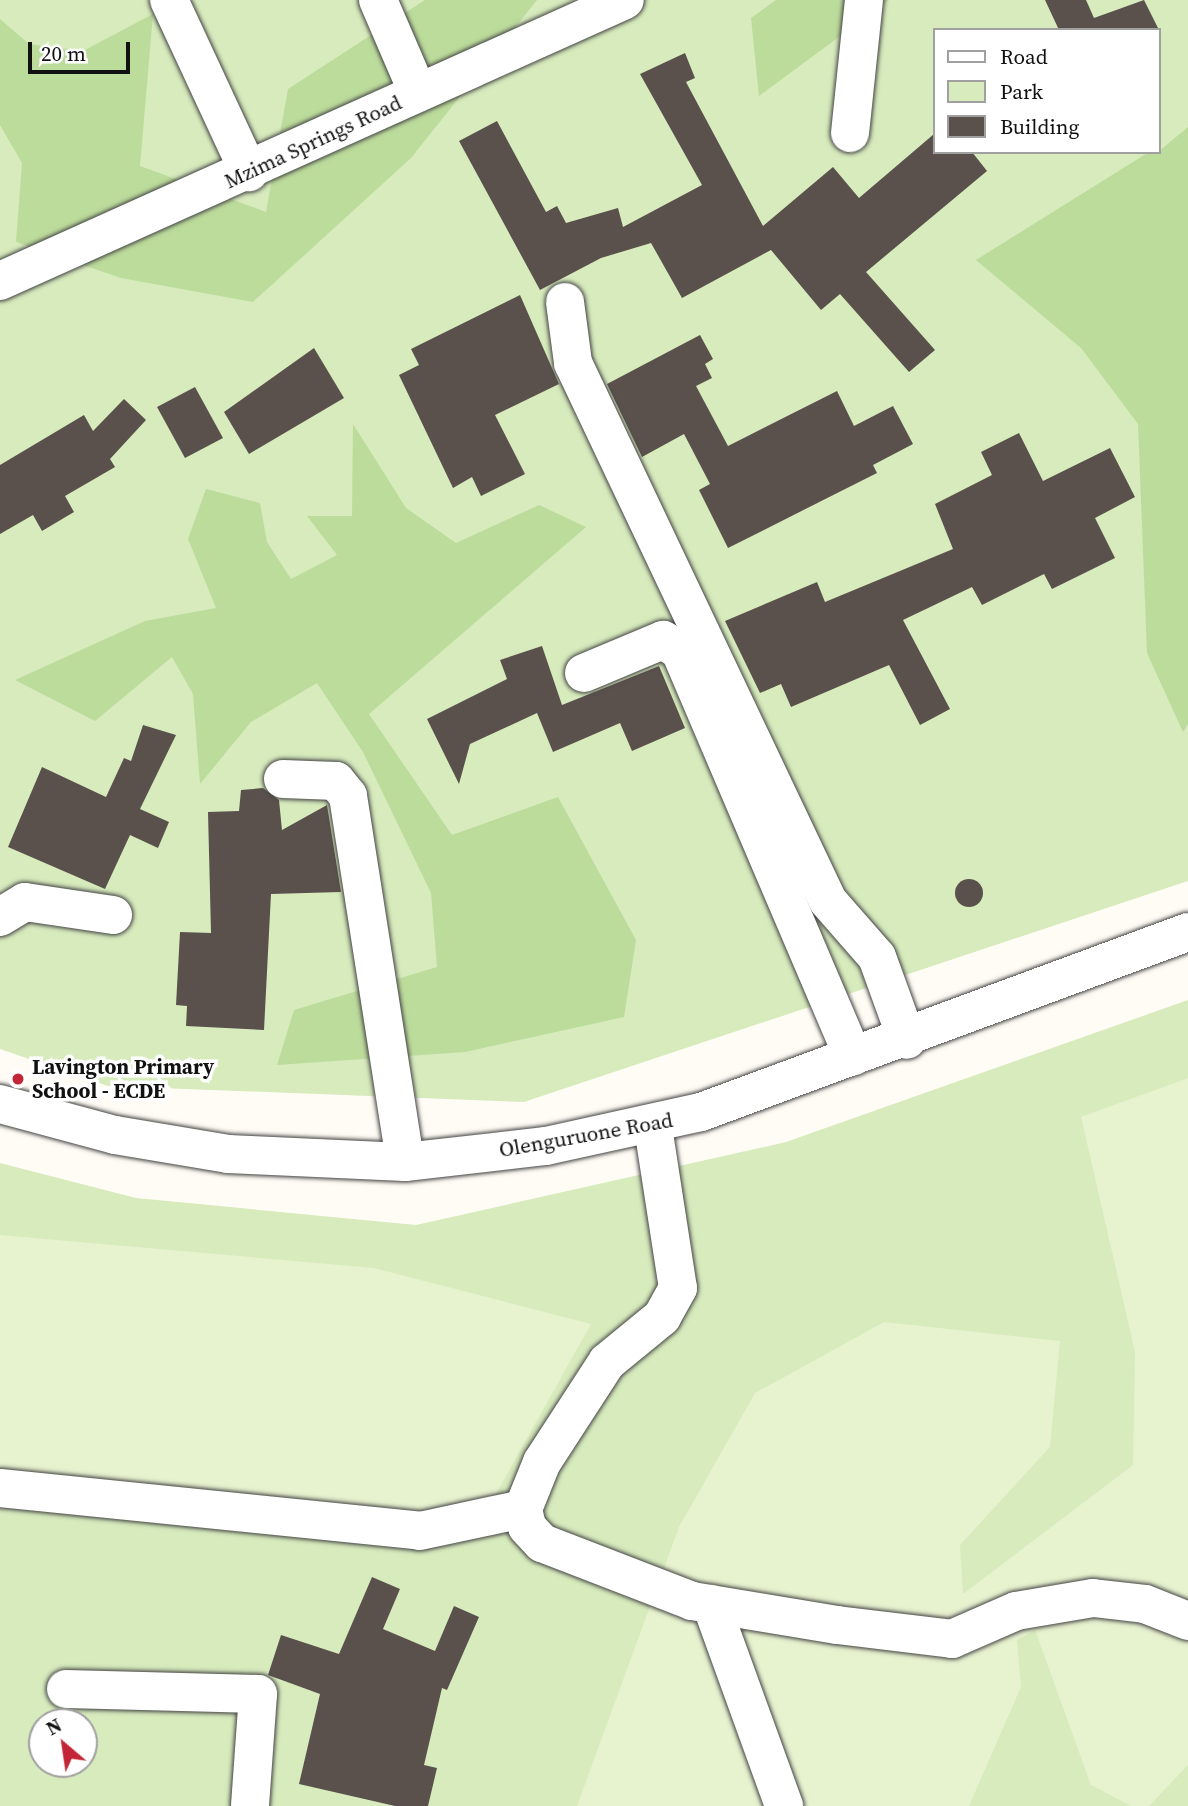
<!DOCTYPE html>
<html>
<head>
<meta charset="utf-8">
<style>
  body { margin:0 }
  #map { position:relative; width:1188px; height:1806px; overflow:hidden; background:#fffcf5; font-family:"Source Serif 4",serif }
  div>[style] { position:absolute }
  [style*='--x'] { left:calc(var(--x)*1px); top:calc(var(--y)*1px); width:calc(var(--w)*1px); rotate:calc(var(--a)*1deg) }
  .green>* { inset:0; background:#d7ebbd }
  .forest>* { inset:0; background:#bcdc9c }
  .pitch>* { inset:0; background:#e7f2cf }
  .building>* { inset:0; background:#5a514d }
  .round { border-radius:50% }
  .roads { filter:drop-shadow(0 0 2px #444) drop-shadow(0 0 2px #444) }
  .minor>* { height:38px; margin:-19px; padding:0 19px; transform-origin:19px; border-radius:19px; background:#fff }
  .dots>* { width:19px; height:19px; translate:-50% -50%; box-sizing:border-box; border:4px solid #fff; border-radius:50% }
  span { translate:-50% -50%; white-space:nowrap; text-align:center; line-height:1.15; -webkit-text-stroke:7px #fff; paint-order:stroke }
  .street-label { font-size:21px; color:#111 }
  .poi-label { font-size:21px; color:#111; font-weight:700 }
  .left { translate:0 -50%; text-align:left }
  .legend { position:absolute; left:933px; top:28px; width:228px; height:126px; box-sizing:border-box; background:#fff; border:2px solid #a0a0a0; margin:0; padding:9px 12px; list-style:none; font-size:21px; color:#111 }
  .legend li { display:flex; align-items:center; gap:14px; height:35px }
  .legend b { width:35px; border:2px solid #a0a0a0 }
  .north { position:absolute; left:28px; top:1708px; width:70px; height:70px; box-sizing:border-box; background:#fff; border:2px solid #a0a0a0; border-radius:50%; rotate:331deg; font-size:19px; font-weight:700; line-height:28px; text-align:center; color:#111 }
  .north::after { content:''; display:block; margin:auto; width:24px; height:32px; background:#c32636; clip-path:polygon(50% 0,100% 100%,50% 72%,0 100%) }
  .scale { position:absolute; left:28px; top:42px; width:102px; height:32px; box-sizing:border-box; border:4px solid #111; border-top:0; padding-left:9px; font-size:21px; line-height:24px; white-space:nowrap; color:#111; -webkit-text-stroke:5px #fff; paint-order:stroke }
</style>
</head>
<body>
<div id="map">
  <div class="green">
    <i style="clip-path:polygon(evenodd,0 0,1188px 0,1188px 881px,524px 1102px,108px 1086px,0 1049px,0 0,934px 30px,1158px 30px,1158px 152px,934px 152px,934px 30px)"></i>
    <i style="clip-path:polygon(evenodd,1188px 1000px,1188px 1806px,0 1806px,0 1163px,136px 1198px,416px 1225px,786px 1142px,1188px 1000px,42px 1722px,84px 1722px,84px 1764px,42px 1764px,42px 1722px)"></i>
  </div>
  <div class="forest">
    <i style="clip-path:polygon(425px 0,537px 0,411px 158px,253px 302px,121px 278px,16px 242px,22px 163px,0 125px,0 19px,29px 44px,83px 51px,153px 14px,140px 166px,266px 212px,288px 89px)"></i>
    <i style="clip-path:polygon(776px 0,889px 0,759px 96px,751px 18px)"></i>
    <i style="clip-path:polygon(1188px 127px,1188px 724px,1183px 732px,1147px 653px,1138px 424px,1081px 348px,976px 260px,1149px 152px,1158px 152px)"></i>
    <i style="clip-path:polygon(353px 424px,406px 508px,456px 543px,539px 505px,586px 527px,369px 714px,452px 835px,558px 797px,636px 940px,624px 1017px,465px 1052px,277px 1065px,294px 1010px,437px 967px,431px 893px,363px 752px,317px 683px,251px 722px,200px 784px,193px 694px,172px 657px,95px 721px,15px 680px,145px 621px,216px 608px,188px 539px,206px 489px,260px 503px,267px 542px,291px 579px,337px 555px,307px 516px,352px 516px)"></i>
  </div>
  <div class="pitch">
    <i style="clip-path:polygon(1188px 1078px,1188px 1765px,1149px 1806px,1131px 1806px,1091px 1785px,1035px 1630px,1017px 1640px,1021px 1687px,969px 1806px,577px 1806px,679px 1527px,755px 1393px,884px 1322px,1060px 1341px,1050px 1447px,960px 1545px,963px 1594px,1133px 1465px,1135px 1352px,1081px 1117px)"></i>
    <i style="clip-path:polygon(0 1235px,374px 1268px,591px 1324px,483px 1517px,0 1488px)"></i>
  </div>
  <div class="building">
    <i style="clip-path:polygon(1045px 0,1086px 0,1094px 18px,1144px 0,1159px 30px,1059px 30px)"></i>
    <i style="clip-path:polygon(685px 53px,695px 78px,686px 82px,763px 226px,833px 167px,859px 198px,934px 134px,934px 152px,972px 152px,987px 171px,866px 272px,935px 350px,909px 372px,840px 294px,821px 310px,771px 250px,682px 298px,651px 243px,601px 258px,540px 290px,459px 141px,497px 121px,546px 212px,557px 206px,566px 223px,618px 208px,623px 227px,702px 185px,640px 74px)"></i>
    <i style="clip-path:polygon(520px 295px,559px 384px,495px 415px,525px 474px,481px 496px,472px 477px,453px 488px,399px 375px,419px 365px,411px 349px)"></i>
    <i style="clip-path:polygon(700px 335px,713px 359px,705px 364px,712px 378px,696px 386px,728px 446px,837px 391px,854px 426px,893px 406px,913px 444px,873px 465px,877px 473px,728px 548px,699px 490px,710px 484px,684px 434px,642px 457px,607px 384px)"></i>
    <i style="clip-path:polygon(314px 348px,344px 398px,249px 454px,224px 412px)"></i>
    <i style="clip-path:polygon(195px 387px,223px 438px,185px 458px,157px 407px)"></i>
    <i style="clip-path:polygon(124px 399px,146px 420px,110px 459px,115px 467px,65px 496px,74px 512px,42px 531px,33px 515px,0 534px,0 465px,84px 415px,93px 431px)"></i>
    <i style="clip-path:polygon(1019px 433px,1043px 481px,1110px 448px,1135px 497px,1095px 518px,1115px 558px,1052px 589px,1044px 574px,982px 605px,972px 587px,903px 620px,950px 709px,920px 725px,889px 665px,791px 707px,781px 684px,760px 693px,725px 621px,817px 582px,825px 602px,953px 549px,935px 504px,992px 475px,981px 452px)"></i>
    <i style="clip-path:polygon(542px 646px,562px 705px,659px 666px,685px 728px,632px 751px,620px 723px,553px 752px,537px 713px,470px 744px,459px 784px,427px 719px,507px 679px,500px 660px)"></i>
    <i style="clip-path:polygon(143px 725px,176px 735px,140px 809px,169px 822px,158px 848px,130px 835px,105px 889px,8px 847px,42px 767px,106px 797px,124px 758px,131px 761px)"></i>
    <i style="clip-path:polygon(263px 788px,279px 800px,282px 830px,327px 805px,341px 892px,271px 894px,264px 1030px,186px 1026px,187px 1006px,176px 1005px,180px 932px,211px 933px,208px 812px,239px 811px,241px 790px)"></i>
    <i class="round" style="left:955px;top:879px;width:28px;height:28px"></i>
    <i style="clip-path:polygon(372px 1577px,400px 1589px,383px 1629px,435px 1651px,454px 1606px,479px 1617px,447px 1690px,442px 1688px,424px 1765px,437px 1768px,428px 1806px,395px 1806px,299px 1784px,320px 1694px,268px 1675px,281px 1635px,339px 1654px)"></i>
  </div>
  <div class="roads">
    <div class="minor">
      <i style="--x:169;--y:0;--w:190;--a:65.1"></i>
      <i style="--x:378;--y:0;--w:101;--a:66.7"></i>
      <i style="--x:850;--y:133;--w:134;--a:-84"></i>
      <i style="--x:0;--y:281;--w:685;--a:-24.21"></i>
      <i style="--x:565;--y:302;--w:62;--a:82.5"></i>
      <i style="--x:573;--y:363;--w:595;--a:64.64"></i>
      <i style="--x:828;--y:901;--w:74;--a:48.8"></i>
      <i style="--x:877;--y:957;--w:88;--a:70.1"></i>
      <i style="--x:584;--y:673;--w:86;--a:-22.7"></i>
      <i style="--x:663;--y:640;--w:20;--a:33"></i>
      <i style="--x:680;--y:651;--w:441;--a:66.9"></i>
      <i style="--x:283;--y:779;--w:53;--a:2.2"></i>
      <i style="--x:336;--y:781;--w:19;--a:51"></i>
      <i style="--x:348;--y:796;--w:370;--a:81.1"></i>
      <i style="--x:0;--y:917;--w:29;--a:-31"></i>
      <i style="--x:25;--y:902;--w:89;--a:8.4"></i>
      <i style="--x:0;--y:1104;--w:119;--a:15.1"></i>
      <i style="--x:115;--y:1135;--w:115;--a:9.5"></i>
      <i style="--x:228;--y:1154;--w:177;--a:2.6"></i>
      <i style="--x:405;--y:1162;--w:142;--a:-6.5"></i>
      <i style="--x:546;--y:1146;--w:159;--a:-12.4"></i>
      <i style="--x:701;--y:1112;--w:519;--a:-20.28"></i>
      <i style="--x:653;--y:1127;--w:163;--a:81.2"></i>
      <i style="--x:678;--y:1288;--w:33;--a:119"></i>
      <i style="--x:662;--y:1317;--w:71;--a:140.7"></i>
      <i style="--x:607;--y:1362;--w:119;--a:123"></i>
      <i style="--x:542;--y:1462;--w:51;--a:112"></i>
      <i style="--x:523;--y:1509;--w:18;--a:77"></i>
      <i style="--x:527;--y:1527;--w:22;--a:47"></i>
      <i style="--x:542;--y:1543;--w:161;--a:21.1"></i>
      <i style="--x:692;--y:1601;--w:147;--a:9.4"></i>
      <i style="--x:837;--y:1625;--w:116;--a:6.9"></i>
      <i style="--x:952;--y:1639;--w:70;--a:-23.6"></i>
      <i style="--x:1016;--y:1611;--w:78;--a:-9.6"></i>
      <i style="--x:1093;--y:1598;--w:52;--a:6.6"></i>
      <i style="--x:1145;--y:1604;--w:46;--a:21.6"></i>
      <i style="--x:0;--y:1488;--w:422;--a:5.8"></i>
      <i style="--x:420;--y:1531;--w:105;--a:-12.1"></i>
      <i style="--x:711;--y:1604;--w:215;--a:70.1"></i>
      <i style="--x:66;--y:1689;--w:192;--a:1.5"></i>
      <i style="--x:258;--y:1694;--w:112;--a:94.1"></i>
    </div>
  </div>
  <div class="dots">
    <i style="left:18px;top:1079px;background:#c32636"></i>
  </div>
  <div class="street-label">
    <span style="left:313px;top:142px;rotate:-25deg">Mzima Springs Road</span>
    <span style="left:586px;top:1135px;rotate:-10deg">Olenguruone Road</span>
  </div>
  <div class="poi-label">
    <span class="left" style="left:32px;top:1079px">Lavington Primary<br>School - ECDE</span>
  </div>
  <ul class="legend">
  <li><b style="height:9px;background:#fff"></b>Road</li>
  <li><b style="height:19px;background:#d7ebbd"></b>Park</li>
  <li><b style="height:19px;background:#5a514d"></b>Building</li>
  </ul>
  <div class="north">N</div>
  <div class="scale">20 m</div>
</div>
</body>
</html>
